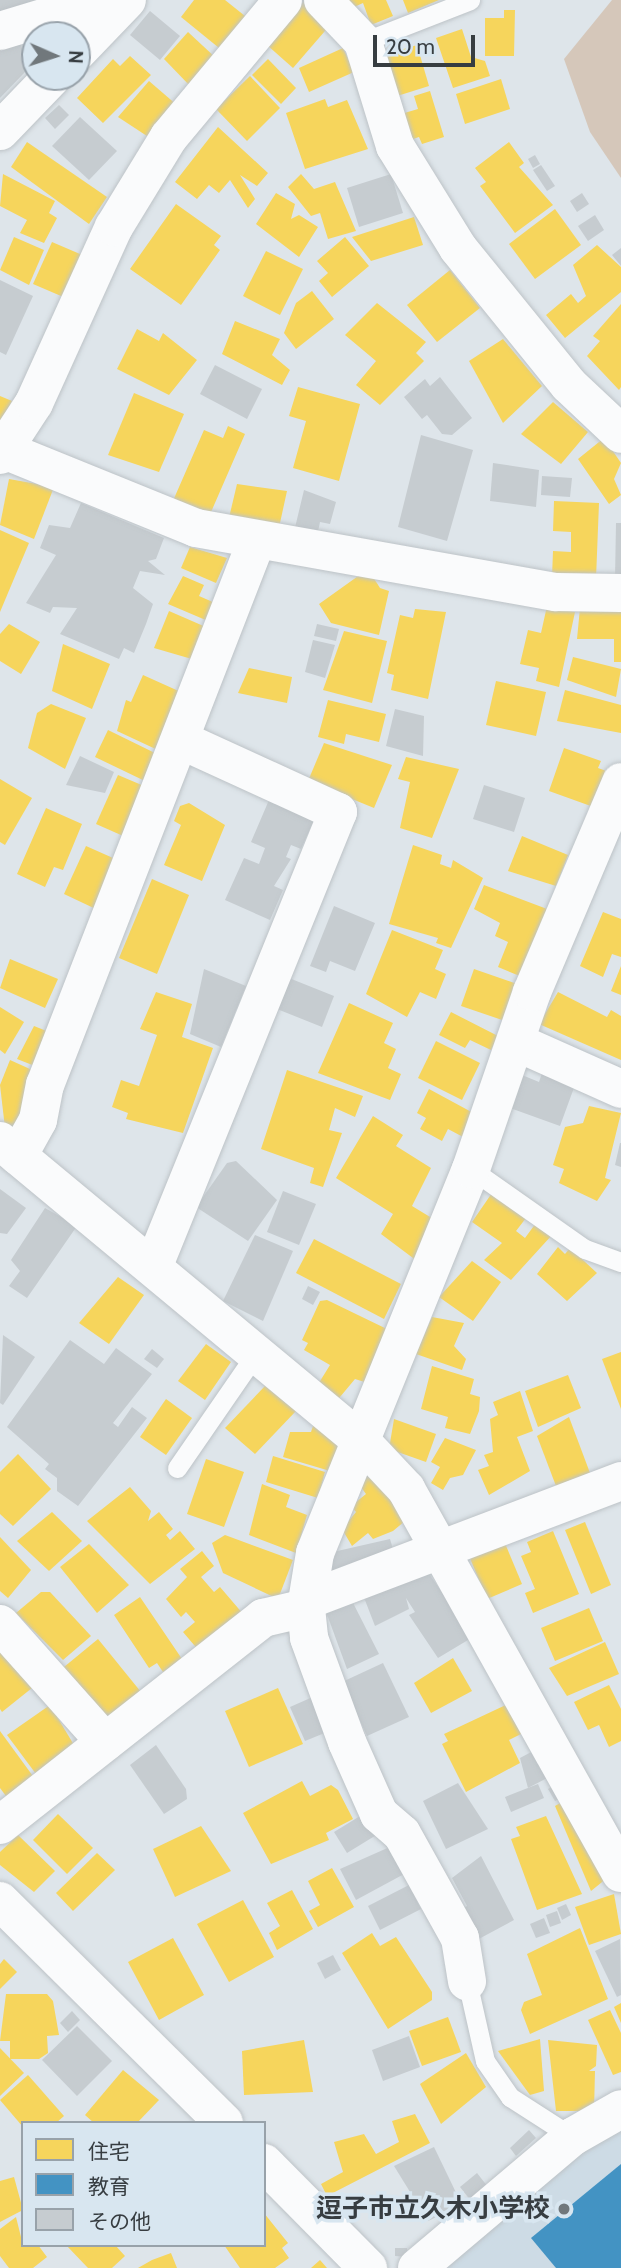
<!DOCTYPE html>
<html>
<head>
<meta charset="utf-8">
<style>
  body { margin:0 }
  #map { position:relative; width:621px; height:2268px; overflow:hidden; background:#dee5ea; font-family:Cabin,"Noto Sans JP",sans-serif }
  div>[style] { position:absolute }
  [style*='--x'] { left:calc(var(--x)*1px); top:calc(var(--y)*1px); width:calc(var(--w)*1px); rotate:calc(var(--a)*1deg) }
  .built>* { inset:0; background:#cddbe5 }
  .forest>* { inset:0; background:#d5c7ba }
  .homes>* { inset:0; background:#f6d55c }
  .schools>* { inset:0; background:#4393c3 }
  .building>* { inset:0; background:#c6ccd0 }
  .roads { filter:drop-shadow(0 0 2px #bdc3c7) drop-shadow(0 0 2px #bdc3c7) }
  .lane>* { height:19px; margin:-9.5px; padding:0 9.5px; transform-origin:9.5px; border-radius:9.5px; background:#fafbfc }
  .street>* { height:38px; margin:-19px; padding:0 19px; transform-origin:19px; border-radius:19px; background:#fafbfc }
  .secondary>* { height:38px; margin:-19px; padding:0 19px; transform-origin:19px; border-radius:19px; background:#fafbfc }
  .dots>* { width:19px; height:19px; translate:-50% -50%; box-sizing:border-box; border:4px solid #d8e6f0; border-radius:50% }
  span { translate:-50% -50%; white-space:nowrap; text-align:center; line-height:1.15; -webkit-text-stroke:7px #d8e6f0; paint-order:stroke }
  .poi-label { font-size:26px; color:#373d41; font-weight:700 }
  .right { translate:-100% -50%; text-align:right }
  .legend { position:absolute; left:21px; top:2121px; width:245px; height:126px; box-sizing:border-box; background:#d8e6f0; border:2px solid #98a2aa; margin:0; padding:9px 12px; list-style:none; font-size:21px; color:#373d41 }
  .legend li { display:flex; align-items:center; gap:14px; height:35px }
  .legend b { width:35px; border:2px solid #98a2aa }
  .north { position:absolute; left:21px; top:21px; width:70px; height:70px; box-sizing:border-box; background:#d8e6f0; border:2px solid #98a2aa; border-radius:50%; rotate:93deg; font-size:19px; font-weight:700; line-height:28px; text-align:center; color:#373d41 }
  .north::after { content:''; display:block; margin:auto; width:24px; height:32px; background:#71787c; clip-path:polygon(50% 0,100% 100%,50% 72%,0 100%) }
  .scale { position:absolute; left:373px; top:35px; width:102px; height:32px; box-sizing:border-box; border:4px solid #373d41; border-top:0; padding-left:9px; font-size:21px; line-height:24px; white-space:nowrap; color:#373d41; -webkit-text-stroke:5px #d8e6f0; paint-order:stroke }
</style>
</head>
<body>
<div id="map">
  <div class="built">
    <i style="clip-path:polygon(621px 2127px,621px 2268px,439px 2268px,573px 2151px)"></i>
  </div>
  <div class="forest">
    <i style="clip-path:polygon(612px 0,621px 0,621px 178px,590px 132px,564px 59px)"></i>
  </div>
  <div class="homes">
    <i style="clip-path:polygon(194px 0,225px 0,250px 20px,224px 52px,181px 17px)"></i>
    <i style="clip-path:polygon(348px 0,386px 0,393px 16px,371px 25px,363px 3px,352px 8px)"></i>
    <i style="clip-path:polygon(403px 0,439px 0,408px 13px)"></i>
    <i style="clip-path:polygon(304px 1px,331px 24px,293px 68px,267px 45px)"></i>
    <i style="clip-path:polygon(504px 10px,515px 10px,514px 56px,485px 56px,485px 18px,504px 18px)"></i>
    <i style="clip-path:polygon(462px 29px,471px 57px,485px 61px,490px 76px,453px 88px,436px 38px)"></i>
    <i style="clip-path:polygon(188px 32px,217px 59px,192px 88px,164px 59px)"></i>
    <i style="clip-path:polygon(417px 45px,429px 86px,394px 97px,381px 56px)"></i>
    <i style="clip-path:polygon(343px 48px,354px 72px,309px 92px,299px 68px)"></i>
    <i style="clip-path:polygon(130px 56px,151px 75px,103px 123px,77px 98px,113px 59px,120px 66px)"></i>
    <i style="clip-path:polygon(268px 59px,296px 88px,281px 104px,252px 75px)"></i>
    <i style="clip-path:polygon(250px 76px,280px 108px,247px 141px,216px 109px)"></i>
    <i style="clip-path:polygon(501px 79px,510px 109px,465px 124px,456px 94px)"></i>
    <i style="clip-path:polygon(149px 81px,178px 106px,150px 138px,118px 117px)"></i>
    <i style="clip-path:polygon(430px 91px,444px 137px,422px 144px,419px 137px,410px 140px,401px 114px,418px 109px,414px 96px)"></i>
    <i style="clip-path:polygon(325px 99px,328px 107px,347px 100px,368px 149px,305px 169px,286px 113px)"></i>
    <i style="clip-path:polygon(218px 127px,268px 173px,257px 186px,240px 175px,255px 199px,248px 208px,230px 180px,219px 193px,209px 185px,197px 199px,175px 182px)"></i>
    <i style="clip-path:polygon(27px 142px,107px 197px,89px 224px,11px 167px)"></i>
    <i style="clip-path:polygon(509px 142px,524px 163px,519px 167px,553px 205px,515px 233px,480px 186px,486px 182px,475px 168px)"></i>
    <i style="clip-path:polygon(3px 174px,55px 201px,49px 213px,57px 218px,44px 243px,20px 233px,27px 220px,0 206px)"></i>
    <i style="clip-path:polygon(301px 174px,314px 189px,335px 182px,356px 231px,328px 239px,320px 213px,311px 216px,288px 187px)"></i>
    <i style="clip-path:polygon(276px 193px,295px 204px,291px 219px,299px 215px,318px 227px,299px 257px,256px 224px)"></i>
    <i style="clip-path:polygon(176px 204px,221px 236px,214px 245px,220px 250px,181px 305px,130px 269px)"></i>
    <i style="clip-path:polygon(555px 209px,581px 245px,535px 279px,509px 244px)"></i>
    <i style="clip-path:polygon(414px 217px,423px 245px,371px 261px,352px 237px)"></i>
    <i style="clip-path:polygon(14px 237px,44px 250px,29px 285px,0 270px)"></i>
    <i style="clip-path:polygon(345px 237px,369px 266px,332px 297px,319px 281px,328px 273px,317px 261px)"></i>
    <i style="clip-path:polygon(52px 242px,87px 257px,68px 299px,33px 284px)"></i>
    <i style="clip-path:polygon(597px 245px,621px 267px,621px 292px,565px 338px,546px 315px,571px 294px,578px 303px,586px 296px,573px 265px)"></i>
    <i style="clip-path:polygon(266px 251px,303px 269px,280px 315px,243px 296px)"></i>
    <i style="clip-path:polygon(450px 270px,480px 308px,437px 342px,407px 305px)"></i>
    <i style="clip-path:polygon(312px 291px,334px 319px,296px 349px,284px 333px,296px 303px)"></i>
    <i style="clip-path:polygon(377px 303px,426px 342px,416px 353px,424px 361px,380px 405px,356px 385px,376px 361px,345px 335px)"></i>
    <i style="clip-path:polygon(621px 304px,621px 387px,619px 390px,587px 356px,600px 341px,593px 336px)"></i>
    <i style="clip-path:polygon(235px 321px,280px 339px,272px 355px,290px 370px,282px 385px,222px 354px)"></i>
    <i style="clip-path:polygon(137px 329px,159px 341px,163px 333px,197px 360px,169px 395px,117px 369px)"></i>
    <i style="clip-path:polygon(503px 339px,542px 386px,503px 423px,469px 361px)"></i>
    <i style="clip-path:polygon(298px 387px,360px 404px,339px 481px,293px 468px,306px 421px,289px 416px)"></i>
    <i style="clip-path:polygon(134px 393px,184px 414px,159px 472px,108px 455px)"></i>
    <i style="clip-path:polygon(0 396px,12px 401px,0 425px)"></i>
    <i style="clip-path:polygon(553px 402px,588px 432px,561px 464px,521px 434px)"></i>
    <i style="clip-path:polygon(228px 426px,245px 434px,208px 519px,172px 503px,204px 430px,223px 438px)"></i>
    <i style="clip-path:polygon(604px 438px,621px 463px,614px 479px,621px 495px,609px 504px,578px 459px)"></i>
    <i style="clip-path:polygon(9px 479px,54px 487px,34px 539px,0 525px)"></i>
    <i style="clip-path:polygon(237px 484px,287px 491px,278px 532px,228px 522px)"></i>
    <i style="clip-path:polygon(554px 501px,599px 503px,596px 579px,552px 577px,553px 551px,571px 552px,571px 532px,553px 531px)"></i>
    <i style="clip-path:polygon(0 530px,29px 543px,0 612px)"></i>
    <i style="clip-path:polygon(190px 547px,227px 558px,216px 583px,181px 568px)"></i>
    <i style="clip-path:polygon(368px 569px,380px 588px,389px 591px,379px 635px,331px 623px,319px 604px)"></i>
    <i style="clip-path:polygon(183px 576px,204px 585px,199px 596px,222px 606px,215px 624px,168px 604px)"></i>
    <i style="clip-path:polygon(547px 606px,575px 612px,559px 687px,536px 681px,539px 668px,520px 664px,528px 630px,541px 633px)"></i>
    <i style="clip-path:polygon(580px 608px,621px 611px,621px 662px,614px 662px,614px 639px,577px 639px)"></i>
    <i style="clip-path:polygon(415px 609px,446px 612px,428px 699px,391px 690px,394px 675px,387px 673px,400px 615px,413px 618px)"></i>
    <i style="clip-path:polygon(169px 611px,215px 631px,202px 662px,154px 648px)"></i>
    <i style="clip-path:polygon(9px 624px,40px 642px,21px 674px,0 661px,0 634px)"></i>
    <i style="clip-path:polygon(344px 631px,387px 641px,372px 703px,323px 690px)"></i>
    <i style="clip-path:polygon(63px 644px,110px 664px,92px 709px,52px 691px)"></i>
    <i style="clip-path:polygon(573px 657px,621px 669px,616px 697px,567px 680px)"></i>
    <i style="clip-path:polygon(249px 668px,292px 677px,287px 703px,238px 693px)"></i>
    <i style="clip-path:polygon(143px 675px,183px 693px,162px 752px,117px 731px,126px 700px,131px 702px)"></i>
    <i style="clip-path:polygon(496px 681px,546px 692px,536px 736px,486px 725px)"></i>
    <i style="clip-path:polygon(565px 690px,621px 705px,621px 733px,557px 721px)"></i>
    <i style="clip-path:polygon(328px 700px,386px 714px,379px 742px,346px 734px,344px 744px,318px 737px)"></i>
    <i style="clip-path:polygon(51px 704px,86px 718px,65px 769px,28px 748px,37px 713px)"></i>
    <i style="clip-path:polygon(108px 730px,159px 755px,147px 782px,95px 757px)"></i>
    <i style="clip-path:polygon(324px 743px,392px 765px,374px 808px,308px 781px)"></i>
    <i style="clip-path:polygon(564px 748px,601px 761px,598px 768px,612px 773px,599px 809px,549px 791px)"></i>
    <i style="clip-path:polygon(406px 757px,459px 769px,432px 838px,400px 828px,410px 782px,398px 779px)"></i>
    <i style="clip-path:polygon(118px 775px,144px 786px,130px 839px,96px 824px)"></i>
    <i style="clip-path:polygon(0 779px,32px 798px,5px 845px,0 842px)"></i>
    <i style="clip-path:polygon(189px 803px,225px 825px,202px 881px,164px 865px,181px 825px,174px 821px,180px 806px)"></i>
    <i style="clip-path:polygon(46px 808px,82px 824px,63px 870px,54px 867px,45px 887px,17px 874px)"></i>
    <i style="clip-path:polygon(522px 836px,568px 855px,556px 886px,508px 871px)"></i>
    <i style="clip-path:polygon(413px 845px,442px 855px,440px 864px,451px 868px,453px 860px,483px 878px,451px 948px,436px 943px,438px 938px,389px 924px)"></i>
    <i style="clip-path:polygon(86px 846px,122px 862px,100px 911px,64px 894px)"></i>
    <i style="clip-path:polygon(152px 879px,189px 895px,157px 974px,119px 958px)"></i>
    <i style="clip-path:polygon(484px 885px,555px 912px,527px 979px,498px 967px,508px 942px,495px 936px,500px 923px,474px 909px)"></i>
    <i style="clip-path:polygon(603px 912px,621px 919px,621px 957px,612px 954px,603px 977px,580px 966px)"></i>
    <i style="clip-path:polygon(392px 930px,443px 950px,435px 969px,446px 974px,436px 999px,420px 992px,407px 1017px,366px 994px)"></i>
    <i style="clip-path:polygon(10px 959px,58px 979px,45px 1008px,0 988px)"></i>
    <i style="clip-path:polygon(621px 966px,621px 995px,611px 991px)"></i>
    <i style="clip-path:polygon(474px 969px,520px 985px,508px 1022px,461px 1006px)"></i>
    <i style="clip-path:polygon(156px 992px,192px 1004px,182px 1037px,213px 1048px,183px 1133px,126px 1119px,128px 1113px,112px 1107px,121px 1080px,139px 1086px,157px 1035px,140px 1029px)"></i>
    <i style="clip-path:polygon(558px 992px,607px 1017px,611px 1010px,621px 1016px,621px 1060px,539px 1024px)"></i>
    <i style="clip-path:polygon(349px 1003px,393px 1023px,384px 1043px,396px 1049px,388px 1068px,401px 1074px,390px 1100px,318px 1073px)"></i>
    <i style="clip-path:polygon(0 1007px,24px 1022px,5px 1054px,0 1050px)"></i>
    <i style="clip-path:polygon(451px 1012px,498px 1036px,491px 1050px,470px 1040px,465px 1048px,439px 1035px)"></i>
    <i style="clip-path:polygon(34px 1026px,54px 1034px,40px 1068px,17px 1059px)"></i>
    <i style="clip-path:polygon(436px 1041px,480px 1063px,462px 1100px,418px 1078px)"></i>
    <i style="clip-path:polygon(10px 1060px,41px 1074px,29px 1125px,5px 1128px,0 1085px)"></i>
    <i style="clip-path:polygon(287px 1070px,363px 1096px,355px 1117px,335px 1108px,329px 1130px,342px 1133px,323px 1187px,310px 1183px,314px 1168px,261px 1149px)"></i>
    <i style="clip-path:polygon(429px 1089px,477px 1115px,465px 1138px,448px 1129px,442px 1141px,420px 1129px,426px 1118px,417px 1113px)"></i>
    <i style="clip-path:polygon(589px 1106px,621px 1113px,605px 1178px,611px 1180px,597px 1201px,559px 1183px,564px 1169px,553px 1165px,565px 1127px,583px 1123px)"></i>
    <i style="clip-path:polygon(373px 1116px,403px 1135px,396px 1146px,431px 1168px,412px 1206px,440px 1223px,417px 1261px,381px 1234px,393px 1214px,336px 1178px)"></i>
    <i style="clip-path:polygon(492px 1193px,526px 1218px,516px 1231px,525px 1238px,536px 1223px,552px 1235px,511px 1280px,484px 1260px,502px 1243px,472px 1222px)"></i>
    <i style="clip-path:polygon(314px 1239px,401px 1284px,384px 1319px,296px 1273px)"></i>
    <i style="clip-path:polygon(558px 1247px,565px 1254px,570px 1248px,597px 1273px,567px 1301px,537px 1274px)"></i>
    <i style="clip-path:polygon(472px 1261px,501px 1282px,473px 1321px,439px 1297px)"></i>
    <i style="clip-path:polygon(118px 1277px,144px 1295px,109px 1344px,79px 1323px)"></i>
    <i style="clip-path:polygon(327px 1300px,391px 1331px,371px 1384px,355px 1379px,335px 1403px,317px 1386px,330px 1365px,304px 1350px,308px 1343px,302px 1340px,320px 1301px)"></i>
    <i style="clip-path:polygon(432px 1317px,464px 1323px,454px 1346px,466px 1359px,462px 1370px,416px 1354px)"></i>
    <i style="clip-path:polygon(206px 1344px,231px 1362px,205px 1400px,178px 1381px)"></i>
    <i style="clip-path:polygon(621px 1352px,621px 1409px,602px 1359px)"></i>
    <i style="clip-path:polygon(432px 1366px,474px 1379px,470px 1394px,480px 1397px,479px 1411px,470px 1434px,445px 1428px,448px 1417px,421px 1409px)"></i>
    <i style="clip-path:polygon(568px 1375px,581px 1408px,538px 1427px,525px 1391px)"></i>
    <i style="clip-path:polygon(265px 1386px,296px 1411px,255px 1454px,225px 1428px)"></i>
    <i style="clip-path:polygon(520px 1391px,533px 1431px,517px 1437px,530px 1471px,489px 1495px,478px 1470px,489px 1466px,484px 1455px,493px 1452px,490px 1419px,498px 1415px,493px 1402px)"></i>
    <i style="clip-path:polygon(166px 1399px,192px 1418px,166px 1455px,140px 1437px)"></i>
    <i style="clip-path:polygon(569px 1417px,590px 1473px,556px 1486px,537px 1436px)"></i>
    <i style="clip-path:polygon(394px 1419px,436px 1434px,426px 1462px,389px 1449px)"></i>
    <i style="clip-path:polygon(313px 1426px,341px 1440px,330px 1471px,283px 1457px,290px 1432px,311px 1432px)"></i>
    <i style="clip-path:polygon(445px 1438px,476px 1450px,463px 1475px,450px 1478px,443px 1490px,431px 1483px,440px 1467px,431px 1462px)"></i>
    <i style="clip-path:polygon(18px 1454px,51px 1489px,13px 1526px,0 1514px,0 1472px)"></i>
    <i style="clip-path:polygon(273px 1456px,325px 1472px,318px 1498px,266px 1482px)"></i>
    <i style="clip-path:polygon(206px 1459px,244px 1472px,224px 1527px,187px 1514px)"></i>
    <i style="clip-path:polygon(374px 1470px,411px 1516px,393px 1531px,373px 1539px,368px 1533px,352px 1546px,342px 1529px,356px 1512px,351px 1506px,366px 1494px,358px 1483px)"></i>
    <i style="clip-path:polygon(262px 1484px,290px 1495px,286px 1507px,307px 1515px,296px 1553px,249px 1535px)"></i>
    <i style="clip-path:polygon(130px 1487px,151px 1511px,148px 1521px,159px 1512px,173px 1529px,166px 1535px,170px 1540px,180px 1531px,195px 1549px,150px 1584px,87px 1521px)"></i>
    <i style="clip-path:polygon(52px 1512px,82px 1541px,49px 1571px,17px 1541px)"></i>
    <i style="clip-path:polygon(585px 1522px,611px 1585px,591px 1594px,565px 1530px)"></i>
    <i style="clip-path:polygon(553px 1531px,579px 1594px,533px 1613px,525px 1593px,535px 1589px,521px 1556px,531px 1552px,527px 1542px)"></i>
    <i style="clip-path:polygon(225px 1535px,293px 1560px,278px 1599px,223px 1573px,212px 1543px)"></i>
    <i style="clip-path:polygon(0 1537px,31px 1570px,8px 1598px,0 1591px)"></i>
    <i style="clip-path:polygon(504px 1541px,522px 1584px,487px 1599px,469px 1556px)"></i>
    <i style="clip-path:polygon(89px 1544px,129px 1585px,97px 1613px,60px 1567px)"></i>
    <i style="clip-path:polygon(202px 1551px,214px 1566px,201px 1577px,214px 1592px,220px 1587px,244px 1615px,200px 1652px,183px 1632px,195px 1622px,186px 1612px,181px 1617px,166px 1599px,187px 1577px,180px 1569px)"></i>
    <i style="clip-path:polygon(41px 1592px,50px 1592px,91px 1636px,63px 1660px,16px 1613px)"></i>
    <i style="clip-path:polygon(140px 1597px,182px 1659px,163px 1672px,157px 1663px,149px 1668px,114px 1615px)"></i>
    <i style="clip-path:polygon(589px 1608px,603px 1641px,555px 1661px,541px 1628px)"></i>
    <i style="clip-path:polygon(98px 1639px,141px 1692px,107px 1720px,64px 1667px)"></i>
    <i style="clip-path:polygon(605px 1642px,619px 1674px,567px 1696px,549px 1668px)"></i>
    <i style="clip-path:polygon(0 1645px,37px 1684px,2px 1712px,0 1709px)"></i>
    <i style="clip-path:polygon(453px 1658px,472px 1691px,431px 1713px,414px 1683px)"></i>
    <i style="clip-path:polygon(609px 1685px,621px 1709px,621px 1741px,609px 1747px,599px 1725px,588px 1730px,574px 1702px)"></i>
    <i style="clip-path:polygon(278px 1688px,303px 1744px,249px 1767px,225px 1711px)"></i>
    <i style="clip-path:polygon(510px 1703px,525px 1732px,509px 1740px,520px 1763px,466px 1792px,442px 1744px,448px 1741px,444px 1734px)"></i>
    <i style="clip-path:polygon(50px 1705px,74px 1745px,36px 1774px,7px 1735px)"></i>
    <i style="clip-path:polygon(0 1731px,38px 1783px,6px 1796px,0 1788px)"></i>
    <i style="clip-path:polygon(302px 1781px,310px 1796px,331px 1785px,338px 1790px,353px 1819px,326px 1833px,329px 1840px,271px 1864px,243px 1813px)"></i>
    <i style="clip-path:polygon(569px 1798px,612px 1874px,591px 1891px,555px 1806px)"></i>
    <i style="clip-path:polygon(58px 1814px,93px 1848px,67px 1874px,33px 1840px)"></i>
    <i style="clip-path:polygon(546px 1816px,582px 1894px,537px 1910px,511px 1839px,520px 1836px,516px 1827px)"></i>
    <i style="clip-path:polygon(201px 1826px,231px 1871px,175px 1897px,153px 1849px)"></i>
    <i style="clip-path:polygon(18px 1835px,55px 1871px,34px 1892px,0 1865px,0 1852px)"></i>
    <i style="clip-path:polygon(97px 1853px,115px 1870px,73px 1911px,56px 1893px)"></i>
    <i style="clip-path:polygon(332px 1868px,354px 1907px,318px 1927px,309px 1911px,320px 1905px,308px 1881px)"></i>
    <i style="clip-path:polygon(292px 1890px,313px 1929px,277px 1950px,269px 1933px,280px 1926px,267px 1903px)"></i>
    <i style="clip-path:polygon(614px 1894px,621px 1934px,589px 1945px,575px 1907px)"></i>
    <i style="clip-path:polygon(243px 1900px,274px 1957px,229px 1982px,197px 1924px)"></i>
    <i style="clip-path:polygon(580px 1928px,608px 1999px,530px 2034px,521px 2010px,524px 2002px,542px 1995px,527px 1954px)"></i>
    <i style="clip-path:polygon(372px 1933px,380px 1946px,396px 1937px,432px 1992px,432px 2000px,388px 2029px,342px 1953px)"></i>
    <i style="clip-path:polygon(173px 1938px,204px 1995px,159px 2020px,128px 1962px)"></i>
    <i style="clip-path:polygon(4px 1959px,17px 1972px,0 1989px,0 1964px)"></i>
    <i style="clip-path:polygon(6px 1994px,47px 1994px,53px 2001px,59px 2035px,47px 2036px,48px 2053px,39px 2059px,10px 2059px,10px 2041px,0 2041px)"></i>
    <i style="clip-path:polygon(621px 2003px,621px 2023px,614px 2007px)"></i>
    <i style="clip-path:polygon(610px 2010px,621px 2033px,621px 2072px,613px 2075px,588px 2020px)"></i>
    <i style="clip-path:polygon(448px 2017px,461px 2052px,422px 2066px,409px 2031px)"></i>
    <i style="clip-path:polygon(540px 2039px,544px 2091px,530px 2095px,498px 2051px)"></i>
    <i style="clip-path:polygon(304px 2040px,313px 2092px,244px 2095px,242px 2051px)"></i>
    <i style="clip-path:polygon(548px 2040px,597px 2045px,596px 2066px,589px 2071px,595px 2071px,594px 2111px,556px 2111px)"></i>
    <i style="clip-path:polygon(0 2048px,24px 2073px,0 2096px)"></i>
    <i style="clip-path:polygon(466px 2053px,486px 2087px,441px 2124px,420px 2084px)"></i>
    <i style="clip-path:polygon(123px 2070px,159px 2100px,137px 2123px,94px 2123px,85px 2115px)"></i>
    <i style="clip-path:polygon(28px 2075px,64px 2116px,56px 2123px,23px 2127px,0 2100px)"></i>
    <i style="clip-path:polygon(415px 2114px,430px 2143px,327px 2196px,321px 2184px,343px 2172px,334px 2142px,364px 2134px,376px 2154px,399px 2142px,392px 2121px)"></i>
    <i style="clip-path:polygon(14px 2177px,23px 2210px,0 2222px,0 2181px)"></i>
    <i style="clip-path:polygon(264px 2213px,288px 2243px,282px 2248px,289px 2258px,275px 2268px,240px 2268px,224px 2245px,264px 2245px)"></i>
    <i style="clip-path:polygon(16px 2217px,23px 2245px,38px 2245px,47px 2257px,33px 2268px,9px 2268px,0 2256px,0 2229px)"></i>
    <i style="clip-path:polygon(66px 2245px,115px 2245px,125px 2256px,112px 2268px,88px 2268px)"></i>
    <i style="clip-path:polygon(171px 2253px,177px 2268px,138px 2268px,152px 2260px)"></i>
    <i style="clip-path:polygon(320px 2260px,327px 2268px,311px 2268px)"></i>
  </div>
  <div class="schools">
    <i style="clip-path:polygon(621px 2164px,621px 2268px,556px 2268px,531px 2238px)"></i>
  </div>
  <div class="building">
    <i style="clip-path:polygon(0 0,39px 0,0 19px)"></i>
    <i style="clip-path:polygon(150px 11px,180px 36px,160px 60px,130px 35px)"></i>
    <i style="clip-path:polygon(21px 43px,26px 71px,0 98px,0 50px)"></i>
    <i style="clip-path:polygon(59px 105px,69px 115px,55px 129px,45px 118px)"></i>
    <i style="clip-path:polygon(80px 117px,117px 151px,89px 180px,52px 146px)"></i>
    <i style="clip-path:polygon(535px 155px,540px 164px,533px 168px,528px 159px)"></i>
    <i style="clip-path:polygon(541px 165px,555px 186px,547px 191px,533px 170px)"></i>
    <i style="clip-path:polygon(391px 174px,403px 213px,359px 227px,347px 188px)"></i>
    <i style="clip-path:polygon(582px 193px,589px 204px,577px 212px,570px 201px)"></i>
    <i style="clip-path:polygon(595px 215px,604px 230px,588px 241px,578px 226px)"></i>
    <i style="clip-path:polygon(621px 248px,621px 266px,612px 255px)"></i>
    <i style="clip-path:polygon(0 280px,33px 296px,6px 355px,0 352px)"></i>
    <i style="clip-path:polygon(215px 365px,262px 389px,247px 419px,200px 394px)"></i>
    <i style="clip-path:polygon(440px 377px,472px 418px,452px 435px,442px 434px,427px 415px,422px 419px,404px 397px,425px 379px,430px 386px)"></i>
    <i style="clip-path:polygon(421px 435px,473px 450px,447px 541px,398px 527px)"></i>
    <i style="clip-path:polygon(493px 463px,539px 470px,536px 507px,490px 501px)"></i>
    <i style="clip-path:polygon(542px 476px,572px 478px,570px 497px,541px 495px)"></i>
    <i style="clip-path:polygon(304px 490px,336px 502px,330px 524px,320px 522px,316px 541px,293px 536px)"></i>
    <i style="clip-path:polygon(81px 503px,164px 538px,156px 559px,148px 561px,165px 575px,140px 571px,133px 588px,153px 604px,146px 624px,134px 653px,124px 648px,119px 659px,60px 634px,77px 608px,53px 607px,50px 613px,26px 603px,56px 555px,40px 548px,49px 525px,70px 528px)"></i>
    <i style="clip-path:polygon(616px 523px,621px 523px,621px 579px,615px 579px)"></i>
    <i style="clip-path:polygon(317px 624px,339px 629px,336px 641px,314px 636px)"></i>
    <i style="clip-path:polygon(313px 640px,335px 645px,325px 678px,305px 672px)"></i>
    <i style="clip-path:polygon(395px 709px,424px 716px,423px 756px,386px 746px)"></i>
    <i style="clip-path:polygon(80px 756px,114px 772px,105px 793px,66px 785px)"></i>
    <i style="clip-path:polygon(484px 785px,525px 798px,514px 832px,473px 819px)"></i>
    <i style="clip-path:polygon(269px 800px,314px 820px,301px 849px,291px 845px,286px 857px,291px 859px,274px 886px,283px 890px,270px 920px,225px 900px,244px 858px,259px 864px,265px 848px,251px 842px)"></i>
    <i style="clip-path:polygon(334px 906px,375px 923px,355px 971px,330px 961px,326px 972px,310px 966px)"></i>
    <i style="clip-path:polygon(204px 969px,246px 986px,221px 1047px,190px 1034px)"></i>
    <i style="clip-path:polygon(289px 978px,334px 996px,322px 1027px,277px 1009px)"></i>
    <i style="clip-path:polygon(542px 1073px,575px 1085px,560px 1126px,510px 1108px,522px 1075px,539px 1082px)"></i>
    <i style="clip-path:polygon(620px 1143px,621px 1143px,621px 1167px,615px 1165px)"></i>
    <i style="clip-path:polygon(236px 1161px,277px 1200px,248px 1241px,196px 1207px,227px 1163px)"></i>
    <i style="clip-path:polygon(0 1189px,26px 1208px,7px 1234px,0 1233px)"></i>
    <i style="clip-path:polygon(283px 1191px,316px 1204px,299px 1245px,267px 1232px)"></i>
    <i style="clip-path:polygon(45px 1208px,77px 1226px,27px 1298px,9px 1286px,20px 1271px,11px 1260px)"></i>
    <i style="clip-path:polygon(255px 1235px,293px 1251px,263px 1321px,223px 1301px)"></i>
    <i style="clip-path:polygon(308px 1286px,320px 1292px,313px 1305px,302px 1299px)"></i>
    <i style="clip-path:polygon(3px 1335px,35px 1357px,3px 1405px,0 1403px)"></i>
    <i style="clip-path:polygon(70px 1340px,104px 1364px,116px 1348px,152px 1374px,113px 1423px,118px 1427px,132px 1407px,147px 1418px,78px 1506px,57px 1491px,57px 1478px,45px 1469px,49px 1464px,7px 1427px)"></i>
    <i style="clip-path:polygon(152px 1349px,164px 1359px,157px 1368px,144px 1359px)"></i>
    <i style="clip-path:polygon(390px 1539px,395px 1556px,325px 1583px,333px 1552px)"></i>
    <i style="clip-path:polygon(425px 1568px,473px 1637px,438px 1658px,409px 1615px,415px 1612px,406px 1598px,409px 1609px,375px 1626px,363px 1595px)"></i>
    <i style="clip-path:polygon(350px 1597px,379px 1654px,347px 1669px,325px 1609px)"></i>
    <i style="clip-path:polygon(383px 1663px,409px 1717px,367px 1736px,342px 1682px)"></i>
    <i style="clip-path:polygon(315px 1696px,332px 1730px,305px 1741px,290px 1707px)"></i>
    <i style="clip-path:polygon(156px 1745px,186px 1789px,187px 1799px,164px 1814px,130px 1765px)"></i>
    <i style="clip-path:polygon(535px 1750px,549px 1777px,528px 1788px,520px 1758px)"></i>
    <i style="clip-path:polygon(458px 1783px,488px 1829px,446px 1849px,423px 1801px)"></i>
    <i style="clip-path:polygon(558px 1783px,565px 1796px,555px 1801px,548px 1789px)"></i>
    <i style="clip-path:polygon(538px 1784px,544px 1798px,511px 1812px,505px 1797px)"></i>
    <i style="clip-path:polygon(365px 1813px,378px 1834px,347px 1853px,334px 1832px)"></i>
    <i style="clip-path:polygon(392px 1846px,406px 1873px,356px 1900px,340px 1869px)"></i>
    <i style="clip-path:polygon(481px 1856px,514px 1920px,475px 1941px,458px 1911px,467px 1906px,452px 1878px)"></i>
    <i style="clip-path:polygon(409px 1885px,421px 1909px,380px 1930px,368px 1906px)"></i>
    <i style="clip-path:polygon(566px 1904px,571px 1915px,562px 1920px,557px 1908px)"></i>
    <i style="clip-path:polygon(557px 1911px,561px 1923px,550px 1927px,546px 1915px)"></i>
    <i style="clip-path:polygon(544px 1918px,550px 1933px,536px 1938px,530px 1924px)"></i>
    <i style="clip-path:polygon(620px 1939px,621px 1995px,617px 1997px,595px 1951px)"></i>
    <i style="clip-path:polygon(333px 1955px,341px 1970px,325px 1979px,317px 1963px)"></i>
    <i style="clip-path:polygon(72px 2011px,80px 2020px,68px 2032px,60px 2023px)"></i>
    <i style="clip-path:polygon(77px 2026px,112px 2061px,77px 2096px,42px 2060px)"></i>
    <i style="clip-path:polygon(409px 2036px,420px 2067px,383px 2081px,372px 2050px)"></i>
    <i style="clip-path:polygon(529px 2130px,536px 2138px,516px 2156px,510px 2148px)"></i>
    <i style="clip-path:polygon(434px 2147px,462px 2205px,428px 2221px,394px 2166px)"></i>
    <i style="clip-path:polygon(477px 2173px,488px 2187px,471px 2201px,460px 2187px)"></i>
    <i style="clip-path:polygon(395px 2248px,407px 2248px,408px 2257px,395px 2256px)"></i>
  </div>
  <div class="roads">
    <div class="lane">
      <i style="--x:363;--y:42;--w:115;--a:-21.4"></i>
      <i style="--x:471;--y:1169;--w:139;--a:35.1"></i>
      <i style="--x:585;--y:1249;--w:38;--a:20"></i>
      <i style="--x:177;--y:1468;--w:141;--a:-55.4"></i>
      <i style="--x:467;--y:1981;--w:82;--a:77.3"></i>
      <i style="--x:485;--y:2061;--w:44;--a:55.2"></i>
      <i style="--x:510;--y:2097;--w:74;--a:32.8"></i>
    </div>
    <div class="street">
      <i style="--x:323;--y:0;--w:58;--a:46.4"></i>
      <i style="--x:363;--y:42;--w:109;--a:72.9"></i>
      <i style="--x:395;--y:146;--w:120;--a:58.3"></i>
      <i style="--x:458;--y:248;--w:176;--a:51"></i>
      <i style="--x:569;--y:385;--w:71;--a:43.3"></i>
      <i style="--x:0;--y:31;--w:107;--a:-16.9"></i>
      <i style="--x:4;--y:450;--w:207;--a:22.1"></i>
      <i style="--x:196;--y:528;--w:366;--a:10.1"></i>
      <i style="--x:556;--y:592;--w:65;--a:0.9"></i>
      <i style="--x:0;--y:455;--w:62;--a:-56.8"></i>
      <i style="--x:34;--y:403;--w:193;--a:-65.6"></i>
      <i style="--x:114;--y:227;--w:105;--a:-58.6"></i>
      <i style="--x:169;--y:137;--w:178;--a:-50.2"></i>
      <i style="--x:516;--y:1042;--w:115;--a:24.1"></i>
      <i style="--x:0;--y:1141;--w:469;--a:39.7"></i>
      <i style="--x:361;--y:1441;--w:66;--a:46.8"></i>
      <i style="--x:406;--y:1489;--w:440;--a:60.8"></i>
      <i style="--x:18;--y:1156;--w:41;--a:-60.9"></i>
      <i style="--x:38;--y:1120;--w:36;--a:-79"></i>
      <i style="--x:45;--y:1085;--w:583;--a:-68.76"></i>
      <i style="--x:154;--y:1265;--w:489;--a:-67.9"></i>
      <i style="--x:338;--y:812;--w:170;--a:-155.4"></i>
      <i style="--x:308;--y:1600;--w:335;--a:-20.8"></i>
      <i style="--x:306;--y:1608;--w:30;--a:84"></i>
      <i style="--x:309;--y:1638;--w:111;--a:69.9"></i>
      <i style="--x:347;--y:1742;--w:79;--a:66"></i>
      <i style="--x:379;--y:1814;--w:30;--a:41"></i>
      <i style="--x:402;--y:1834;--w:119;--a:60.9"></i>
      <i style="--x:460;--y:1938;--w:44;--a:80.8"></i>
      <i style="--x:0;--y:1624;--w:158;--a:48.3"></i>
      <i style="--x:0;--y:1825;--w:335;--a:-38.2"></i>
      <i style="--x:263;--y:1618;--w:44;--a:-13.1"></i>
      <i style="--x:306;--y:1608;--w:56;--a:-80.7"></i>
      <i style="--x:315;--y:1553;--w:414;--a:-67.9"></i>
      <i style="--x:471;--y:1169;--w:187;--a:-71"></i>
      <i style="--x:532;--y:992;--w:228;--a:-67"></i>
      <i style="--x:417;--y:2268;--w:203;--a:-40.2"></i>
      <i style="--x:572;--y:2137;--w:56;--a:-29.7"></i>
    </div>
    <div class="secondary">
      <i style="--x:77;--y:52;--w:72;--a:-46.1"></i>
      <i style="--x:0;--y:131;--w:75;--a:-46.1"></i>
      <i style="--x:0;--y:1901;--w:315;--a:44.7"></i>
      <i style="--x:264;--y:2163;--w:148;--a:45.3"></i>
    </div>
  </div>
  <div class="dots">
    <i style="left:564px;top:2209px;background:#71787c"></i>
  </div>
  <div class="poi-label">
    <span class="right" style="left:550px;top:2209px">逗子市立久木小学校</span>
  </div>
  <ul class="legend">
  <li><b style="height:19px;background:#f6d55c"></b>住宅</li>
  <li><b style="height:19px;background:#4393c3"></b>教育</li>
  <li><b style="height:19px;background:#c6ccd0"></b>その他</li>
  </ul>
  <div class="north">N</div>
  <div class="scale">20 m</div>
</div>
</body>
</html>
